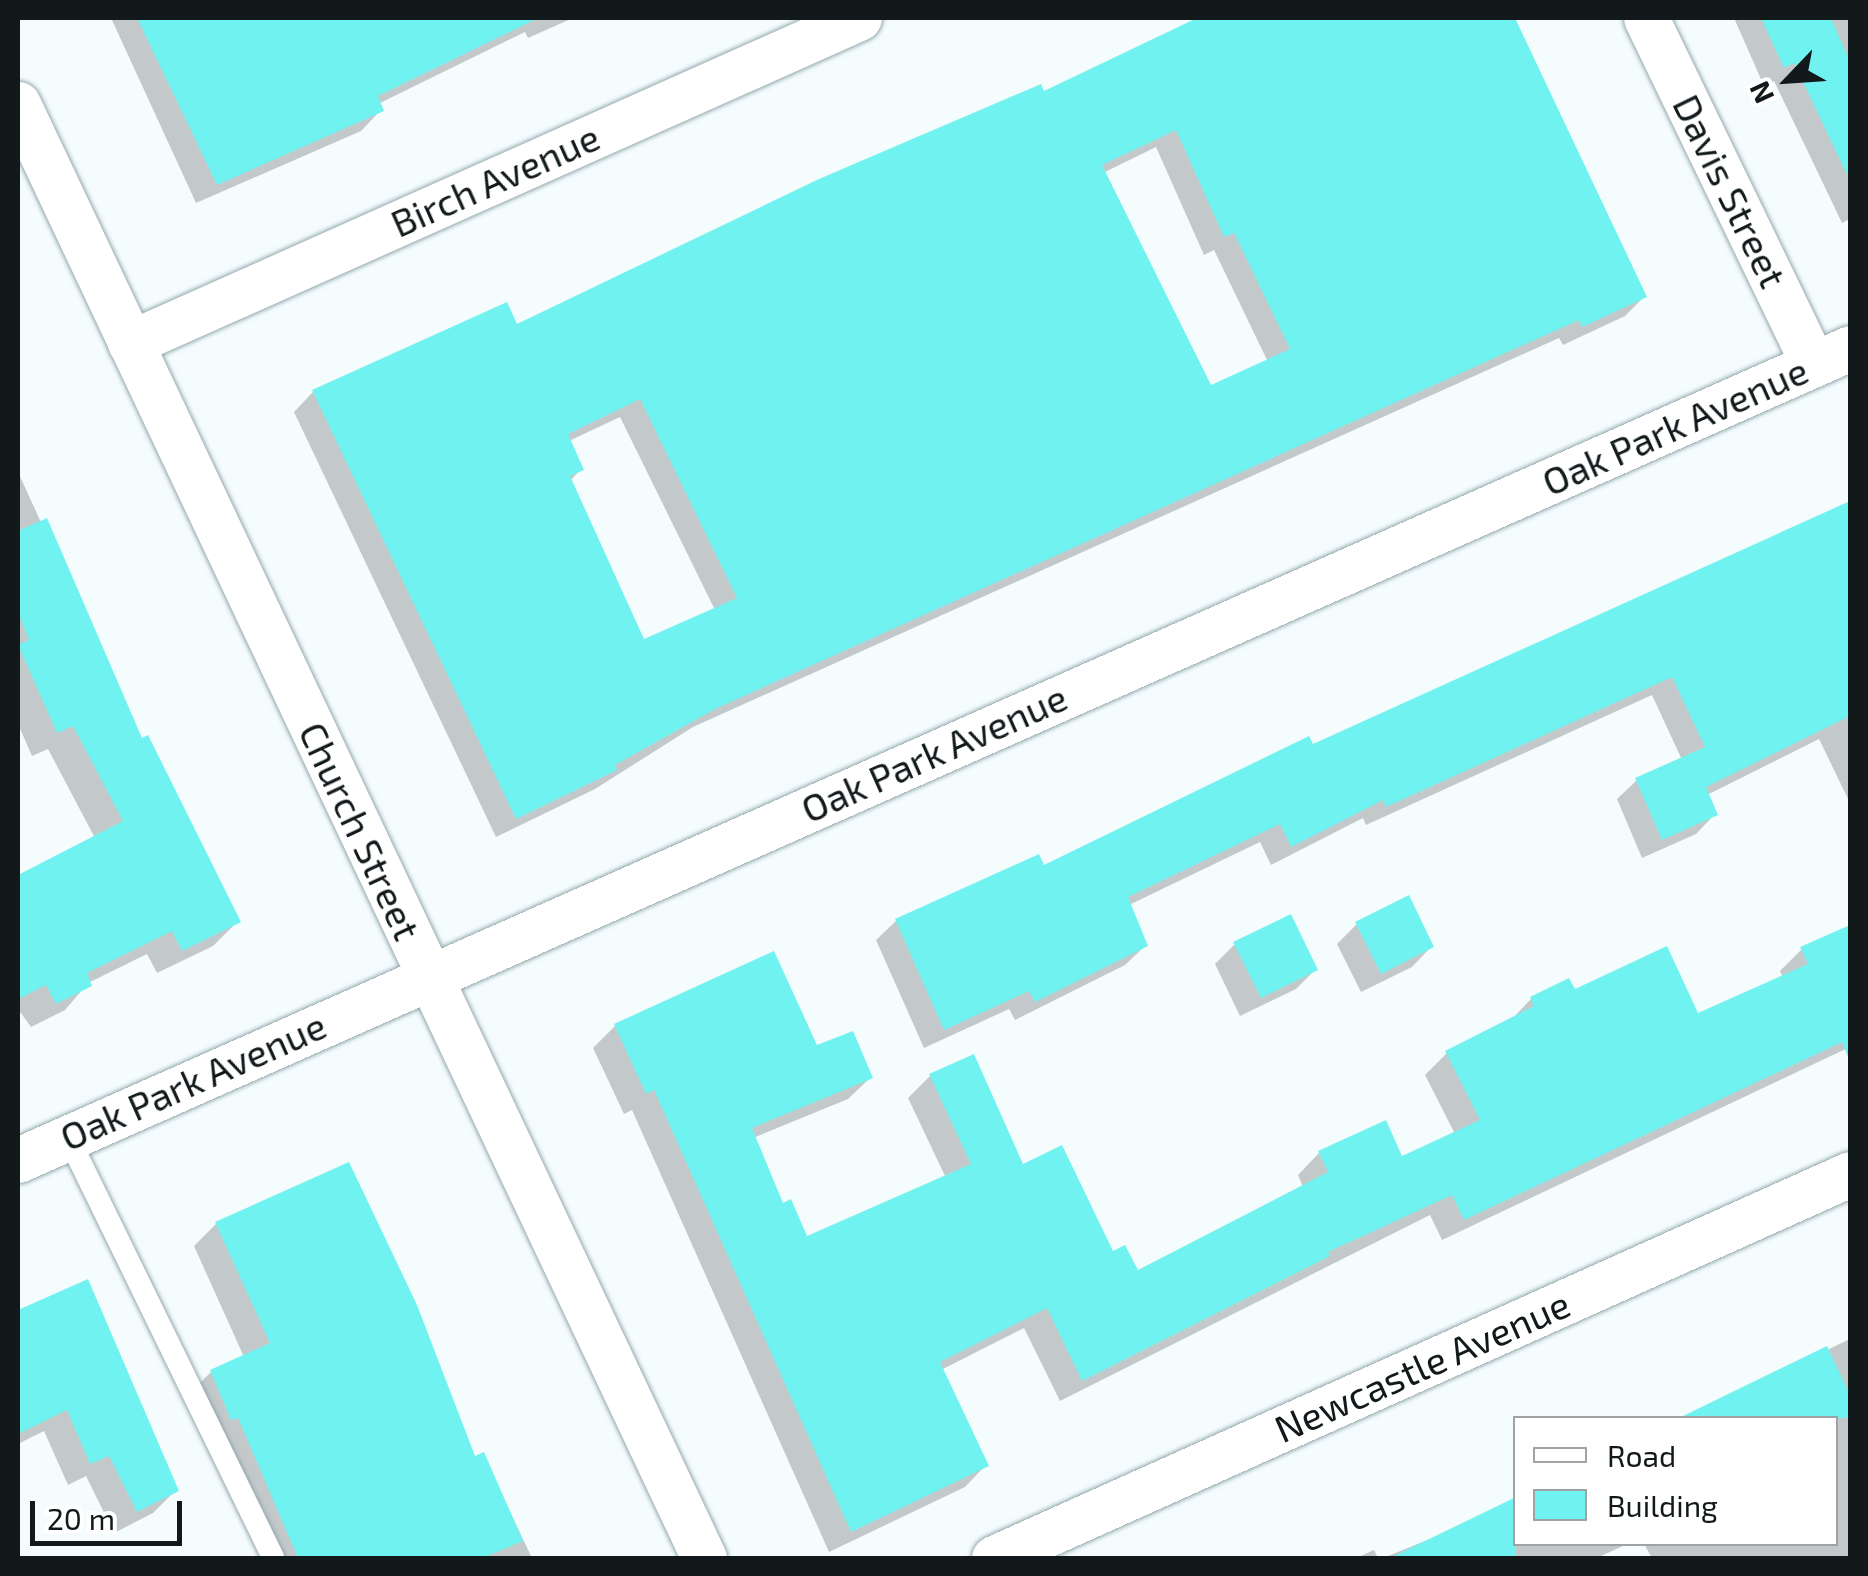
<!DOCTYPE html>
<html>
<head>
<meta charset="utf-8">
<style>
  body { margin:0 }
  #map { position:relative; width:1868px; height:1576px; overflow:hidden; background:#f4fcfe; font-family:"Exo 2",sans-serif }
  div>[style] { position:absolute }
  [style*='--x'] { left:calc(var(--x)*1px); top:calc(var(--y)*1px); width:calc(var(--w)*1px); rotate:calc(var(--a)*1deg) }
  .shadow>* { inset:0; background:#0003 }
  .building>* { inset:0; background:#70f3f0 }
  .roads { filter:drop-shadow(0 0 2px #94a8ac) drop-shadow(0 0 2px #94a8ac) }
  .lane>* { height:22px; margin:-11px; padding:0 11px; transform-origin:11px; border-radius:11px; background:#fff }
  .street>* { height:45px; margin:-22.5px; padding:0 22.5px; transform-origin:22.5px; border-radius:22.5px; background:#fff }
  span { translate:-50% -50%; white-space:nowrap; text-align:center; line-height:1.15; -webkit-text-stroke:10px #fff; paint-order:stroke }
  .street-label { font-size:38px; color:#12191b }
  .frame { position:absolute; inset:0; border:20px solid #12191b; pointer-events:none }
  .legend { position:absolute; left:1513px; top:1416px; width:325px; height:130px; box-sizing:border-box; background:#fff; border:2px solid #a0a3a4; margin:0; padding:12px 18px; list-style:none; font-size:30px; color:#12191b }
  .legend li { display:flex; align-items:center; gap:20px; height:50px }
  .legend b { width:50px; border:2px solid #a0a3a4 }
  .north { position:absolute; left:1738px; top:30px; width:100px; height:100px; -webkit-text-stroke:8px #fff; paint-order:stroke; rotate:245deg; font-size:28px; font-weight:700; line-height:40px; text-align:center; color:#12191b }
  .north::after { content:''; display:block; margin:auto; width:35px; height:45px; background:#12191b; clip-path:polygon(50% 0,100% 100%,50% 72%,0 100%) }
  .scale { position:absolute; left:30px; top:1501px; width:152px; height:45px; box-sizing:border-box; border:5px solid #12191b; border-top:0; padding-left:12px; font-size:30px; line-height:35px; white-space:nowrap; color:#12191b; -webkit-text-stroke:8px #fff; paint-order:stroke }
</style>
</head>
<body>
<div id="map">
  <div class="shadow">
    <i style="clip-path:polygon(111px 18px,251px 22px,573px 18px,528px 38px,525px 32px,378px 104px,381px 110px,361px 131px,196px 203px)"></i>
    <i style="clip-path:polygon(evenodd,1209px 18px,1512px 18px,1644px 297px,1625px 316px,1563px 345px,1559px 338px,693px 727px,595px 789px,496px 837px,294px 412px,313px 392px,515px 328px,1209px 18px,1156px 147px,1204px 255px,1214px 250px,1268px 362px,1210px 389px,1103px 173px,1156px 147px,1209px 18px,620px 417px,715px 610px,643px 642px,570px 481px,581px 469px,569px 441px,620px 417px)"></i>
    <i style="clip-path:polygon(1734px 18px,1850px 18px,1850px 219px,1842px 223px,1774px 81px,1764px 86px)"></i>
    <i style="clip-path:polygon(18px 472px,141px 741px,238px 921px,213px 946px,157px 973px,147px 954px,88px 983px,65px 1010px,31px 1027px,18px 1009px,18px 877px,95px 838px,48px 749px,32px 756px,18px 724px)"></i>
    <i style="clip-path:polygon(1850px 503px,1850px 803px,1819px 739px,1707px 795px,1715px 814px,1696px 834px,1642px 858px,1617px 799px,1637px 780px,1682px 760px,1652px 695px,1366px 825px,1363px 818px,1271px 865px,1260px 842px,1129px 905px,1145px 946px,1125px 965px,1015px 1020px,1009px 1009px,924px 1048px,876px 940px,896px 921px,1043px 868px)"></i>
    <i style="clip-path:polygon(1357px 924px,1431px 947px,1412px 967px,1361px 992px,1337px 944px)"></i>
    <i style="clip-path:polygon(1850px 928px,1850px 1047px,1442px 1240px,1430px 1215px,1060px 1401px,1024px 1328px,941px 1370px,986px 1465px,965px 1487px,829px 1552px,632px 1110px,624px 1114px,593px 1048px,615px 1026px,815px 1049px,870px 1078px,848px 1099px,753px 1138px,782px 1206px,806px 1239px,946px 1178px,908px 1098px,930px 1076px,1136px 1273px,1303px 1187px,1298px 1175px,1319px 1153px,1401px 1159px,1455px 1134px,1425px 1075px,1447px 1053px,1509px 1022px,1531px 999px,1574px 993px,1697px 1016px,1783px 978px,1780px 971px,1802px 949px)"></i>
    <i style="clip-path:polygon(1235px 944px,1315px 970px,1296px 989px,1240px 1016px,1215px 964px)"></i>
    <i style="clip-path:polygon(216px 1224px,473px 1459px,483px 1455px,532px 1558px,273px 1558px,189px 1394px,211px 1372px,244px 1357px,194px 1246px)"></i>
    <i style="clip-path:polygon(86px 1282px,176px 1490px,153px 1513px,114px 1533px,86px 1476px,68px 1485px,44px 1431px,18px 1444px,18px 1315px)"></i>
    <i style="clip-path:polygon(1850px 1339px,1850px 1558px,1652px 1558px,1644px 1544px,1836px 1544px,1836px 1418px,1685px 1418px)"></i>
    <i style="clip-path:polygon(1462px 1526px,1516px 1544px,1627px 1544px,1597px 1558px,1383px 1558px)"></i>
    <i style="clip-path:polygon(1374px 1550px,1378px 1558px,1356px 1558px)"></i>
  </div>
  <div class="building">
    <i style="clip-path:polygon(137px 18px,538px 18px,378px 96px,384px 111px,217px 185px)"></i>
    <i style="clip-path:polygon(evenodd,1197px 18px,1515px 18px,1647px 297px,1582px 327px,1579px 320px,715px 709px,615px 765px,617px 770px,516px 819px,312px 390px,507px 302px,517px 324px,819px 179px,1041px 84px,1044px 91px,1197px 18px,1176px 130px,1224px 237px,1234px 233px,1290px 349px,1211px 385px,1102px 165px,1176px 130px,1197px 18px,640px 399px,737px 598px,644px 639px,570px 476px,584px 470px,568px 434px,640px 399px)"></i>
    <i style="clip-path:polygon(1761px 18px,1831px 18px,1850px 62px,1850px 181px,1794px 63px,1784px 68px)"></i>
    <i style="clip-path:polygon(1850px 501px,1850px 716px,1706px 787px,1718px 815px,1662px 840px,1635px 778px,1705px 747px,1672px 677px,1386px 807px,1383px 800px,1291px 847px,1280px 824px,1128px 897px,1148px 946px,1035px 1002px,1029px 991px,944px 1030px,895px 919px,1039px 854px,1044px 865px,1309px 736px,1313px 744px)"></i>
    <i style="clip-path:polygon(47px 518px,142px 738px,148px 735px,241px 922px,182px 951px,172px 931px,87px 973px,92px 986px,56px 1004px,46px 985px,18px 999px,18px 875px,123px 821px,73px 726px,57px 733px,18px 645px,29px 640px,18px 612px,18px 531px)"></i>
    <i style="clip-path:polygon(1409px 895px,1434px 947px,1381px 974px,1355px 922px)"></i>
    <i style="clip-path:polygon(1291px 914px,1318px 970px,1261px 998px,1233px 942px)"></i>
    <i style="clip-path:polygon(1850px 925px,1850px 1062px,1842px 1042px,1464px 1220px,1452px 1195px,1328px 1252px,1330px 1256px,1082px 1381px,1047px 1308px,940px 1362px,989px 1466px,851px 1532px,654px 1090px,646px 1094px,614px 1024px,774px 951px,817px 1045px,853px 1031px,873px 1078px,752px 1128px,783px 1203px,791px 1199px,807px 1236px,971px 1164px,929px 1074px,974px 1054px,1023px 1164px,1062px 1145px,1113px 1251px,1125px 1245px,1138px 1270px,1328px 1172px,1318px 1151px,1386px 1120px,1402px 1156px,1480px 1120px,1445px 1051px,1534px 1006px,1530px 997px,1569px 978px,1575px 989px,1667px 946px,1698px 1013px,1808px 964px,1800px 947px)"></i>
    <i style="clip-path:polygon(349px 1162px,417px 1305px,475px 1456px,484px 1452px,523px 1541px,482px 1558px,298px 1558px,238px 1418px,231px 1420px,210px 1370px,270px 1343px,215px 1222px)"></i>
    <i style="clip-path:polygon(88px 1279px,179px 1491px,137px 1512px,109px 1456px,90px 1464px,67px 1410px,18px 1434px,18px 1310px)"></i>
    <i style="clip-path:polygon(1827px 1346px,1850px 1395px,1850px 1418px,1679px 1418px)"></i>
    <i style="clip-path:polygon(1516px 1497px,1516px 1558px,1390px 1558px)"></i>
  </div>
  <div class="roads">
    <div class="lane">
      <i style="--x:68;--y:1137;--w:468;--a:64"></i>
    </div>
    <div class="street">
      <i style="--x:1646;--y:18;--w:384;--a:64.2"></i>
      <i style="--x:18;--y:104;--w:1608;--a:64.74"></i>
      <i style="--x:130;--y:343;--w:798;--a:-24.03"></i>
      <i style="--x:18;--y:1160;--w:2004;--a:-23.9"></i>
      <i style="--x:994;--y:1558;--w:938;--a:-24.16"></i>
    </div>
  </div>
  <div class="street-label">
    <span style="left:495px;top:180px;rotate:-24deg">Birch Avenue</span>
    <span style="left:1730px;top:191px;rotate:64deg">Davis Street</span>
    <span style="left:1675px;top:426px;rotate:-24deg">Oak Park Avenue</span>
    <span style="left:934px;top:753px;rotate:-24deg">Oak Park Avenue</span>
    <span style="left:360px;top:831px;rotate:65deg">Church Street</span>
    <span style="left:193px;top:1081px;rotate:-24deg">Oak Park Avenue</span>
    <span style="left:1422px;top:1366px;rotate:-24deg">Newcastle Avenue</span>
  </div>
  <div class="frame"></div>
  <ul class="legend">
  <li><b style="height:12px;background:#fff"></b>Road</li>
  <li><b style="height:28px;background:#70f3f0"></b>Building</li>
  </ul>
  <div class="north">N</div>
  <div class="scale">20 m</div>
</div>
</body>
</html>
